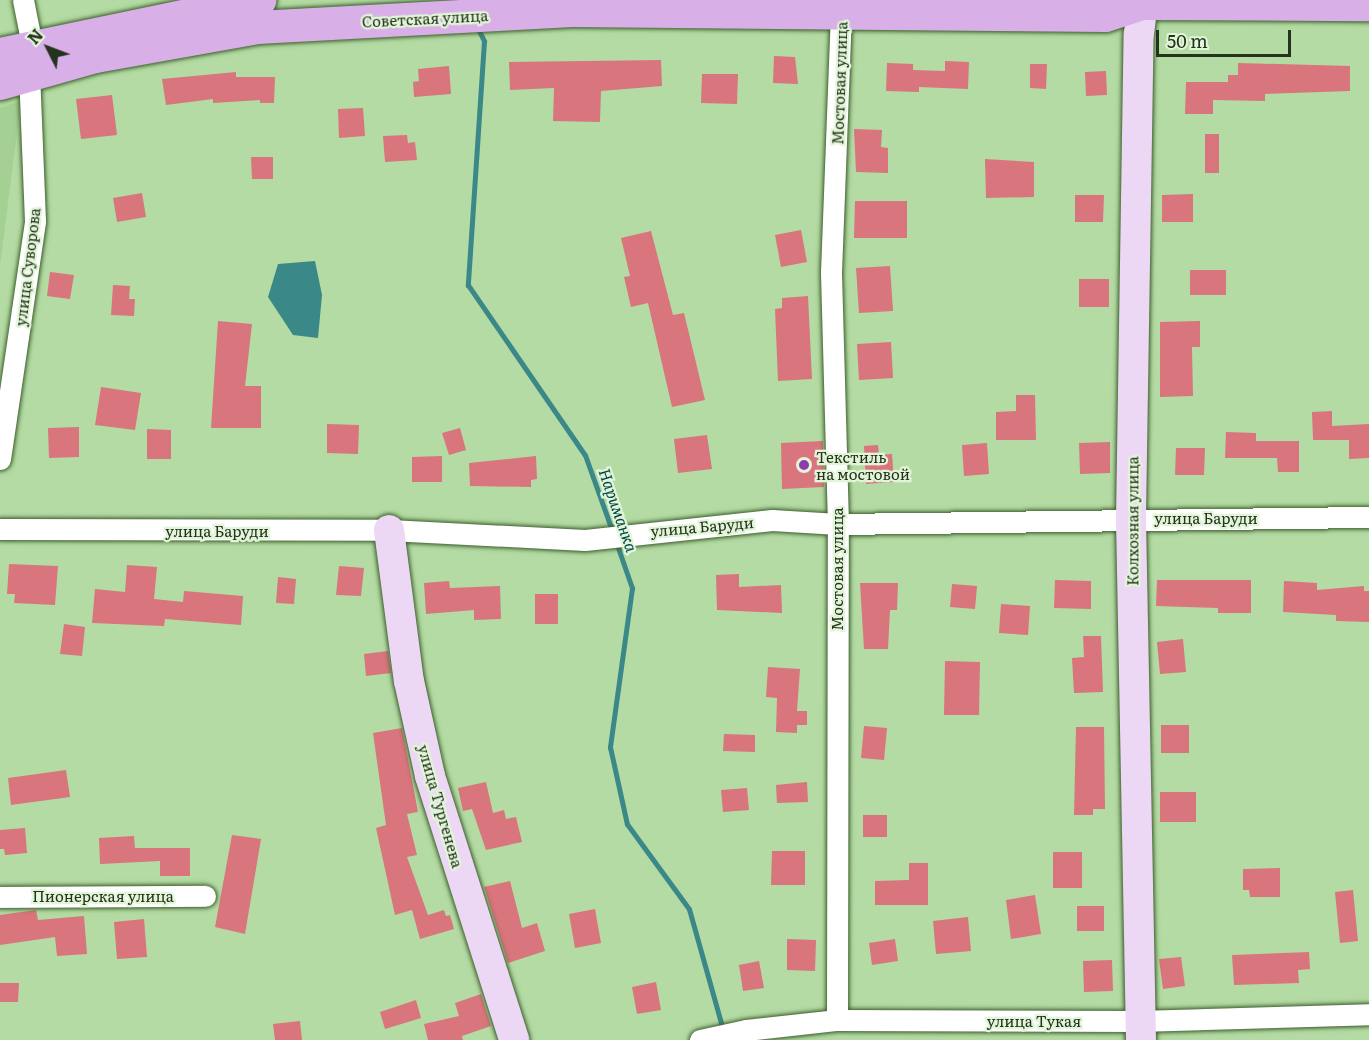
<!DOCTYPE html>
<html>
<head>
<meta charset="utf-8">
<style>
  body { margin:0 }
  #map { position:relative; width:1369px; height:1040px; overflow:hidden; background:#b4dba3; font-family:Literata,serif }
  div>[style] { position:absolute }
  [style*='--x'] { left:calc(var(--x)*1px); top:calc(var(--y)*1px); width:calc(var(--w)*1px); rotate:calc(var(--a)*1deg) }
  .built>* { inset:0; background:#a5d093 }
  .water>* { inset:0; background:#3b8889 }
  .stream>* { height:5px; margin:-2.5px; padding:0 2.5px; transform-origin:2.5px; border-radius:2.5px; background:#3b8889 }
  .building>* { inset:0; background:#d9757c }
  .roads { filter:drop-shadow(0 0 2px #3d5f2d) drop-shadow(0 0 2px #3d5f2d) }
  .street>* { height:21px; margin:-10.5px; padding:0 10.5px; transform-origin:10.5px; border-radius:10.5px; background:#fff }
  .secondary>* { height:30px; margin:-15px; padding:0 15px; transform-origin:15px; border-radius:15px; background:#ecd7f4 }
  .primary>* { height:33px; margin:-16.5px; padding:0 16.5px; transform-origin:16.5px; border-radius:16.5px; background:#d9afe8 }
  .dots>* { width:16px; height:16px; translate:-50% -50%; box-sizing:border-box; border:3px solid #e2f5d9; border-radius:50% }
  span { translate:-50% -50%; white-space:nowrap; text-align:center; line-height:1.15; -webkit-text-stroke:4.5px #e2f5d9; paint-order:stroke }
  .street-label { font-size:15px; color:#24331d }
  .poi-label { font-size:15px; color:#24331d }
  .left { translate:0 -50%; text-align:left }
  .water-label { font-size:16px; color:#004748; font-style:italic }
  .north { position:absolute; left:18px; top:18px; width:60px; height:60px; -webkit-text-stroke:4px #e2f5d9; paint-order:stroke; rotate:312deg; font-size:16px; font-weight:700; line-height:24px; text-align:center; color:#24331d }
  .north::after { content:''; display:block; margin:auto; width:21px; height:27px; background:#24331d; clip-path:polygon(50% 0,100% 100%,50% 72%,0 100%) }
  .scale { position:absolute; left:1156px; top:30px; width:135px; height:27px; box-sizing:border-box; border:3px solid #24331d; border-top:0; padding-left:8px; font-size:18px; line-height:21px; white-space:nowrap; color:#24331d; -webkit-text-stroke:4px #e2f5d9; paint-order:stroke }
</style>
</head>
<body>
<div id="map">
  <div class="built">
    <i style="clip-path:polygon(21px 101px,0 266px,0 108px)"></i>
  </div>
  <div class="water">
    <i style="clip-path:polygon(315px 261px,322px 295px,318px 338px,293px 335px,268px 297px,278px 264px)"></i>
  </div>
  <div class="stream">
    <i style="--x:476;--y:25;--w:18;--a:63"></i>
    <i style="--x:484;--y:41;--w:245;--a:93.8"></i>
    <i style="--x:468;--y:285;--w:206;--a:55.5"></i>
    <i style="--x:585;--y:455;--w:83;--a:70.3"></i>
    <i style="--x:616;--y:542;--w:49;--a:70.8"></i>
    <i style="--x:632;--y:588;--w:161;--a:97.9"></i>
    <i style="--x:610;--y:747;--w:79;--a:77.6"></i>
    <i style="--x:627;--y:824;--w:105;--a:53.9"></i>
    <i style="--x:689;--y:909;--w:126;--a:74.3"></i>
  </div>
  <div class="building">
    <i style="clip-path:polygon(774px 56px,795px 57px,798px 84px,773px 83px)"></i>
    <i style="clip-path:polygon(661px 60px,662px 86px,601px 91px,600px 122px,553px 121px,554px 88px,510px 90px,509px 62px)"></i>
    <i style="clip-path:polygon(945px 61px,969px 62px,968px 89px,919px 87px,919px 92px,886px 91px,887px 63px,913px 64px,913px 70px,945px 71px)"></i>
    <i style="clip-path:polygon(1238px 63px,1350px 66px,1350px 91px,1265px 94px,1265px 101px,1213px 100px,1213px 114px,1185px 114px,1186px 82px,1228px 82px,1228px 75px,1238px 75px)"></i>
    <i style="clip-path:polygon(1030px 64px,1047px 64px,1046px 89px,1030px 88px)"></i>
    <i style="clip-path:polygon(449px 66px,451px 94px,414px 97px,413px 82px,419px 81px,418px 69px)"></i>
    <i style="clip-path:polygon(1106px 71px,1107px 95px,1086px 96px,1085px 72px)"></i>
    <i style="clip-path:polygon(236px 72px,236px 77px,275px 77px,274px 103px,260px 103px,260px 100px,213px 103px,213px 99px,166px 105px,162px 79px)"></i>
    <i style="clip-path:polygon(702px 74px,738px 74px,737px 104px,701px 103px)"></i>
    <i style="clip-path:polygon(112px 95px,117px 135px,81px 139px,76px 99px)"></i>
    <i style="clip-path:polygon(363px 108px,365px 136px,339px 138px,338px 109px)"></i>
    <i style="clip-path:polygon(854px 129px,882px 130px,881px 147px,888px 148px,888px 173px,856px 172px)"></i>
    <i style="clip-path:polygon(1205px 134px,1219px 134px,1219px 173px,1205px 173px)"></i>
    <i style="clip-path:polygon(407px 135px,408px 143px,415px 142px,417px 160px,385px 162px,383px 136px)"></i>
    <i style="clip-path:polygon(251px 157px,273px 157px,273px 179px,252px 179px)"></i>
    <i style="clip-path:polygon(985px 159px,1034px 162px,1034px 197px,986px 198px)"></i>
    <i style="clip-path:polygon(142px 193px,146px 217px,117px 222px,113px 198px)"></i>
    <i style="clip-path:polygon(1193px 194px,1193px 222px,1162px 222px,1162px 195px)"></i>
    <i style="clip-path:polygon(1075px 195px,1104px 195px,1103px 222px,1075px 222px)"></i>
    <i style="clip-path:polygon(855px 201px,907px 201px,907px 238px,854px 238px)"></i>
    <i style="clip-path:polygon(801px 230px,807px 262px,781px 267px,775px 235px)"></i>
    <i style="clip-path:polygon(651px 231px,673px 315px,684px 313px,705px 400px,672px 407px,648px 303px,631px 307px,624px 277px,630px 276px,621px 238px)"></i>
    <i style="clip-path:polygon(890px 266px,893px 311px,859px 313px,856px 268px)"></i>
    <i style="clip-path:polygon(1190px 270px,1226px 270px,1226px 295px,1190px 295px)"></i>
    <i style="clip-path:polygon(50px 272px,74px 275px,70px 299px,47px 296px)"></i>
    <i style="clip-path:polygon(1079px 279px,1109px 279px,1109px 307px,1079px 307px)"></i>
    <i style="clip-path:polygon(113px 285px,130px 286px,129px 299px,135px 299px,134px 316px,111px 315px)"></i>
    <i style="clip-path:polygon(808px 296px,812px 379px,778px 381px,775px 309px,782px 308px,782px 298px)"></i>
    <i style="clip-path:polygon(218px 321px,252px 324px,245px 386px,261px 386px,261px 428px,211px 428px)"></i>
    <i style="clip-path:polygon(1200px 321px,1200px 347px,1192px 347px,1193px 396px,1160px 397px,1160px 322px)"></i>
    <i style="clip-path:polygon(891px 342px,893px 378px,859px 380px,857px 344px)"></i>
    <i style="clip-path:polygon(101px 387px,141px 393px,135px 430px,95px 425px)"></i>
    <i style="clip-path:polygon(1016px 395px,1035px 395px,1036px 440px,996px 440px,996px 412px,1016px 411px)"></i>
    <i style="clip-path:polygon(1332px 411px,1332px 426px,1369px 424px,1369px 458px,1349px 459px,1349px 440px,1313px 440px,1312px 412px)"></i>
    <i style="clip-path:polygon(327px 424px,359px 425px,358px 454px,327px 453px)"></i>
    <i style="clip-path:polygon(79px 427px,79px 457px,49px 458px,48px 428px)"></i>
    <i style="clip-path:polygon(460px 428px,466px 450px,449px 455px,442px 433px)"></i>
    <i style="clip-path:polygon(147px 429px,171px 430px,171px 459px,147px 459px)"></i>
    <i style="clip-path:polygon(1226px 432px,1256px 433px,1256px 441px,1299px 441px,1299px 472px,1278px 472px,1277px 458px,1225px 458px)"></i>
    <i style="clip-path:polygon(707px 435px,712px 469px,678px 473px,674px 439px)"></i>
    <i style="clip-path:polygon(823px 441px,824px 487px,782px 489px,781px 443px)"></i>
    <i style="clip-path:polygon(1110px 442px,1110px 473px,1080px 474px,1079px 443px)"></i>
    <i style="clip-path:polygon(987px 443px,989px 474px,964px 476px,962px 445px)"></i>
    <i style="clip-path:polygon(878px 445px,879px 455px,892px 454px,894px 482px,866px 484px,864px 446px)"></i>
    <i style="clip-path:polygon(1176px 448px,1205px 448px,1204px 475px,1175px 475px)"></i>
    <i style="clip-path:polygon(442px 456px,442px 482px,412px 482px,412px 457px)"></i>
    <i style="clip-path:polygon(536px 456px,537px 479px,531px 480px,531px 487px,470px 486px,469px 463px)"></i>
    <i style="clip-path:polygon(9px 564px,58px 566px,55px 605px,14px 603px,15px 594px,7px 594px)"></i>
    <i style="clip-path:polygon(127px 565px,157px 567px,154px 599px,183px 602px,184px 591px,243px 596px,241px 625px,165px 619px,164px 626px,92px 623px,95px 589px,125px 592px)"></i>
    <i style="clip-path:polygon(339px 566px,364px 568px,361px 596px,336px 595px)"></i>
    <i style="clip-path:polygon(739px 574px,739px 587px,781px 585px,782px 613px,717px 610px,716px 575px)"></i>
    <i style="clip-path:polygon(278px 577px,296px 579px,294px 604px,276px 603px)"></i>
    <i style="clip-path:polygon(1055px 580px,1091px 581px,1091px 609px,1054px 608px)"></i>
    <i style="clip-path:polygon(1157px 580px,1251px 580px,1251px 613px,1218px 613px,1218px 608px,1156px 606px)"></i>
    <i style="clip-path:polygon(449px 581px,450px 588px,500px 586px,501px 619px,474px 620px,474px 610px,426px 614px,424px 583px)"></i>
    <i style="clip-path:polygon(1284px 581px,1317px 583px,1317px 590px,1364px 586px,1364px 591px,1369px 591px,1369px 622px,1336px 621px,1336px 615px,1283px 612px)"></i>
    <i style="clip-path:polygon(860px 583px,898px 583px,897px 610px,890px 610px,888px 649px,864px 649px)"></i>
    <i style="clip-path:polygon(952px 584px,977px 586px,975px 609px,950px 607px)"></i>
    <i style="clip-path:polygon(535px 594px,558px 594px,558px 624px,535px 624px)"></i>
    <i style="clip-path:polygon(1001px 604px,1030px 606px,1028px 635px,999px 633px)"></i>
    <i style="clip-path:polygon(64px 624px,85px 627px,82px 656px,60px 654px)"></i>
    <i style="clip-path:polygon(1083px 636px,1101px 636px,1103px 692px,1074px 693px,1072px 658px,1084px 657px)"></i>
    <i style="clip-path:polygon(1183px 639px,1186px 672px,1160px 674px,1157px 642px)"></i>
    <i style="clip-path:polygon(388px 651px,391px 673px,366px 676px,364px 654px)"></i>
    <i style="clip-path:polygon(945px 661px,980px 662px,979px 715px,944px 715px)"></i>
    <i style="clip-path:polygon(768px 667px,800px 669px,797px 711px,807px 711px,807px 725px,797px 725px,797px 733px,776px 732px,777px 698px,766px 697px)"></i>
    <i style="clip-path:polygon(1161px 725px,1189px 725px,1189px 753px,1161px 753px)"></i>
    <i style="clip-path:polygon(864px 726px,887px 728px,884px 760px,861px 758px)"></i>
    <i style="clip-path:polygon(1076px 727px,1104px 727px,1105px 809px,1093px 809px,1093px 815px,1074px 815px)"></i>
    <i style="clip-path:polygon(402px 728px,418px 812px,407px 814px,417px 855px,407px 857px,428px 915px,444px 910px,446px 916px,450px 915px,454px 929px,420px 939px,412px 910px,395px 915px,376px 828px,386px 825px,373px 733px)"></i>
    <i style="clip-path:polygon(724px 734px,755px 735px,755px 752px,723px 751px)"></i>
    <i style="clip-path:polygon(66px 770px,70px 797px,11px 805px,8px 778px)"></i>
    <i style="clip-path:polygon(486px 782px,493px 813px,504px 810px,506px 819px,516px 817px,522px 842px,486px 850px,472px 809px,463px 811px,458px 788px)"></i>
    <i style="clip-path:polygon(807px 782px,808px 802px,777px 803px,776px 785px)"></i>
    <i style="clip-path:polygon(747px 788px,749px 810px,723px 812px,721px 790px)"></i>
    <i style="clip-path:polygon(1160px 792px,1196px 792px,1196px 822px,1160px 822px)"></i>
    <i style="clip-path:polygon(863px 815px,887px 815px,887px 837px,863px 837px)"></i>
    <i style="clip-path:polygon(25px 828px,27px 853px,5px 855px,4px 849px,0 849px,0 830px)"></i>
    <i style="clip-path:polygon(232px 835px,261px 839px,245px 934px,215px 927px)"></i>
    <i style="clip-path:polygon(134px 836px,135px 848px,190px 848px,190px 876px,160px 876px,160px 861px,100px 864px,99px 838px)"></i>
    <i style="clip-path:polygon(772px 851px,805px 851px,805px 885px,771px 885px)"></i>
    <i style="clip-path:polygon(1053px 852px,1082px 852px,1082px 888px,1053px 888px)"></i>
    <i style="clip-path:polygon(909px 863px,928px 863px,928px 905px,875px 905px,875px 881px,909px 880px)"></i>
    <i style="clip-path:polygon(1280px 868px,1280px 897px,1250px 897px,1249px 890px,1243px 890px,1243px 869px)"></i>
    <i style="clip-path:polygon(510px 881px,522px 928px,537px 923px,545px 951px,508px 963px,484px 887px)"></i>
    <i style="clip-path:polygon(1353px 890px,1358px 941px,1340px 943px,1335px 892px)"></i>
    <i style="clip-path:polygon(1035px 895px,1041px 934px,1011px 939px,1006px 900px)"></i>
    <i style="clip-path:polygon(1077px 906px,1104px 906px,1104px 931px,1077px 931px)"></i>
    <i style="clip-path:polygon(595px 909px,601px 943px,575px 948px,569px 914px)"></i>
    <i style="clip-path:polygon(36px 910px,38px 920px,84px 916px,87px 954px,57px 956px,55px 937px,0 945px,0 915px)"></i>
    <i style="clip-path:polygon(968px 917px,971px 951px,936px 954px,933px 921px)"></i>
    <i style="clip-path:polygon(144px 919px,147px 957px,117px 959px,114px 922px)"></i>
    <i style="clip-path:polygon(787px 939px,816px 940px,815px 971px,787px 970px)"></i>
    <i style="clip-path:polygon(895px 939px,898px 961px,872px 965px,869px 943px)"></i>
    <i style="clip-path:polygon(1309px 952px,1310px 969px,1298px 970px,1299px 983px,1234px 985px,1232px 955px)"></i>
    <i style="clip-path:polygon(1181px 957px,1185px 986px,1163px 989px,1159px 959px)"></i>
    <i style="clip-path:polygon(1112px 960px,1113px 991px,1084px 992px,1083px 961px)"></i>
    <i style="clip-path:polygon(759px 961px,764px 988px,743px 991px,739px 965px)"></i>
    <i style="clip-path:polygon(656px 982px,661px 1010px,637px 1014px,632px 987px)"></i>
    <i style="clip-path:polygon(0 983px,19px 983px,18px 1002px,0 1002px)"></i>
    <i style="clip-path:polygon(481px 994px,491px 1026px,462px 1036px,463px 1040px,428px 1040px,424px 1024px,459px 1016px,455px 1003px)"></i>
    <i style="clip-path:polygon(416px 1000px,421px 1018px,385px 1029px,380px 1012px)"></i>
    <i style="clip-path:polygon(300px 1021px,302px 1040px,275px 1040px,273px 1024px)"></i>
  </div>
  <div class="roads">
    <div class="street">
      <i style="--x:23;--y:0;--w:46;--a:78.7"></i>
      <i style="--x:0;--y:459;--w:241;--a:-81.6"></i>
      <i style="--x:35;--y:221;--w:148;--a:-92.3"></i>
      <i style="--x:0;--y:529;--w:389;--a:0.1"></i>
      <i style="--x:389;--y:530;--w:196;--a:2.9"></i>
      <i style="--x:585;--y:540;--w:188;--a:-6.1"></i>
      <i style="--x:772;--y:520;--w:66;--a:3.5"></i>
      <i style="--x:838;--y:524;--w:531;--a:-0.76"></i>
      <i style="--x:0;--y:897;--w:205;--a:-0.3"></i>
      <i style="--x:837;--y:1020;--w:496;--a:-89.9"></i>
      <i style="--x:838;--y:524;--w:252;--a:-91.6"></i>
      <i style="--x:831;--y:272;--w:261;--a:-87.8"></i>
      <i style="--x:700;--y:1040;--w:47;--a:-12.3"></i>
      <i style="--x:746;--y:1030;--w:92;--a:-6.3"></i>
      <i style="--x:837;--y:1020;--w:301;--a:0.2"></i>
      <i style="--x:1138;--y:1021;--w:231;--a:-1.7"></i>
    </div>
    <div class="secondary">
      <i style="--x:389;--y:530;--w:152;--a:82.5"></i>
      <i style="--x:409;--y:681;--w:97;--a:77.5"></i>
      <i style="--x:430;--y:776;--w:277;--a:72.3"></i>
      <i style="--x:1141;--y:1040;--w:522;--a:-91.1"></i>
      <i style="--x:1131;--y:518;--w:484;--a:-89.1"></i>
      <i style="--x:1139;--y:34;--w:34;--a:-83"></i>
    </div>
    <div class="primary">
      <i style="--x:0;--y:54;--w:265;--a:-11.8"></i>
      <i style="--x:0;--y:83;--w:99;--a:-15.9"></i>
      <i style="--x:95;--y:56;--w:165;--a:-10.1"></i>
      <i style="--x:257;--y:27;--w:315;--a:-3.1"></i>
      <i style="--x:572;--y:10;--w:533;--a:0.54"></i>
      <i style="--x:1105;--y:15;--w:40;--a:-18"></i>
      <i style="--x:1143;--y:3;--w:226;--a:0.3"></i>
    </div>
  </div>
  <div class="dots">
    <i style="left:804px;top:465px;background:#8f3cab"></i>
  </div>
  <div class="street-label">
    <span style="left:425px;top:18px;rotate:-3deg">Советская улица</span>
    <span style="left:839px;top:83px;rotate:-88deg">Мостовая улица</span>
    <span style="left:27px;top:267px;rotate:-83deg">улица Суворова</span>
    <span style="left:1206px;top:518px">улица Баруди</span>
    <span style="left:1132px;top:521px;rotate:-90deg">Колхозная улица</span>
    <span style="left:702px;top:526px;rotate:-5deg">улица Баруди</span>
    <span style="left:217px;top:531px">улица Баруди</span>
    <span style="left:837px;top:569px;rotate:-90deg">Мостовая улица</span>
    <span style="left:441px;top:806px;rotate:74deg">улица Тургенева</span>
    <span style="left:103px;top:896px">Пионерская улица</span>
    <span style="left:1034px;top:1021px">улица Тукая</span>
  </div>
  <div class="poi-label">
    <span class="left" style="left:816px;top:465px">Текстиль<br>на мостовой</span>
  </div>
  <div class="water-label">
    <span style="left:619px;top:510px;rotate:71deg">Нариманка</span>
  </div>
  <div class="north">N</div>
  <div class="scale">50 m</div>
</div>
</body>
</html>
